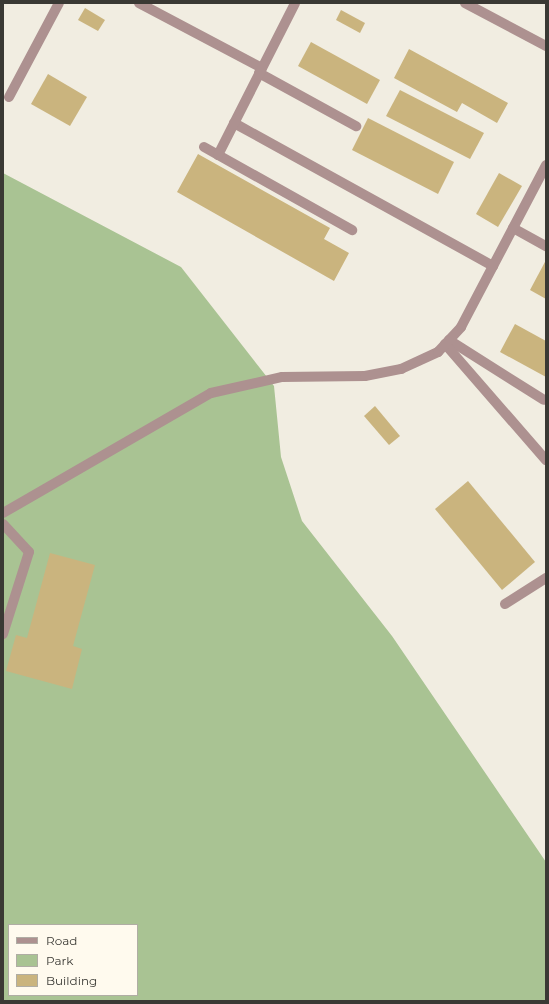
<!DOCTYPE html>
<html>
<head>
<meta charset="utf-8">
<style>
  body { margin:0 }
  #map { position:relative; width:549px; height:1004px; overflow:hidden; background:#f1ede1; font-family:Montserrat,sans-serif }
  div>[style] { position:absolute }
  [style*='--x'] { left:calc(var(--x)*1px); top:calc(var(--y)*1px); width:calc(var(--w)*1px); rotate:calc(var(--a)*1deg) }
  .green>* { inset:0; background:#a9c393 }
  .building>* { inset:0; background:#cab47e }
  .minor>* { height:10px; margin:-5px; padding:0 5px; transform-origin:5px; border-radius:5px; background:#ad9190 }
  span { translate:-50% -50%; white-space:nowrap; text-align:center; line-height:1.15; -webkit-text-stroke:3.5px #fffaee; paint-order:stroke }
  .frame { position:absolute; inset:0; border:4px solid #3a3934; pointer-events:none }
  .legend { position:absolute; left:8px; top:924px; width:130px; height:72px; box-sizing:border-box; background:#fffaee; border:1px solid #b0ada4; margin:0; padding:5px 7px; list-style:none; font-size:12px; color:#3a3934 }
  .legend li { display:flex; align-items:center; gap:8px; height:20px }
  .legend b { width:20px; border:1px solid #b0ada4 }
</style>
</head>
<body>
<div id="map">
  <div class="green">
    <i style="clip-path:polygon(evenodd,3px 173px,181px 267px,274px 386px,281px 457px,302px 521px,392px 636px,546px 862px,546px 1001px,3px 1001px,3px 173px,9px 925px,137px 925px,137px 995px,9px 995px,9px 925px)"></i>
  </div>
  <div class="building">
    <i style="clip-path:polygon(85px 8px,105px 20px,98px 31px,78px 20px)"></i>
    <i style="clip-path:polygon(341px 10px,365px 23px,360px 33px,336px 20px)"></i>
    <i style="clip-path:polygon(311px 42px,380px 80px,367px 104px,298px 66px)"></i>
    <i style="clip-path:polygon(409px 49px,508px 103px,497px 123px,462px 103px,457px 112px,394px 78px)"></i>
    <i style="clip-path:polygon(48px 74px,87px 97px,70px 126px,31px 104px)"></i>
    <i style="clip-path:polygon(400px 90px,484px 133px,470px 159px,386px 116px)"></i>
    <i style="clip-path:polygon(368px 118px,454px 162px,438px 194px,352px 150px)"></i>
    <i style="clip-path:polygon(198px 154px,330px 228px,324px 239px,349px 253px,334px 281px,177px 192px)"></i>
    <i style="clip-path:polygon(499px 173px,522px 186px,498px 227px,476px 214px)"></i>
    <i style="clip-path:polygon(546px 260px,546px 299px,530px 290px)"></i>
    <i style="clip-path:polygon(515px 324px,546px 341px,546px 377px,500px 352px)"></i>
    <i style="clip-path:polygon(375px 406px,400px 436px,389px 445px,364px 416px)"></i>
    <i style="clip-path:polygon(468px 481px,535px 562px,502px 590px,435px 509px)"></i>
    <i style="clip-path:polygon(50px 553px,95px 565px,73px 646px,82px 649px,72px 689px,6px 671px,16px 635px,27px 638px)"></i>
  </div>
  <div class="minor">
    <i style="--x:139;--y:3;--w:139;--a:27.9"></i>
    <i style="--x:465;--y:3;--w:92;--a:28"></i>
    <i style="--x:259;--y:73;--w:111;--a:28.7"></i>
    <i style="--x:9;--y:97;--w:106;--a:-62"></i>
    <i style="--x:234;--y:123;--w:296;--a:28.9"></i>
    <i style="--x:204;--y:147;--w:170;--a:29.3"></i>
    <i style="--x:218;--y:155;--w:170;--a:-63.1"></i>
    <i style="--x:513;--y:228;--w:38;--a:29"></i>
    <i style="--x:449;--y:340;--w:112;--a:32.3"></i>
    <i style="--x:445;--y:344;--w:154;--a:49"></i>
    <i style="--x:3;--y:513;--w:240;--a:-30"></i>
    <i style="--x:211;--y:393;--w:73;--a:-12.7"></i>
    <i style="--x:282;--y:377;--w:83;--a:-0.7"></i>
    <i style="--x:365;--y:376;--w:37;--a:-11"></i>
    <i style="--x:401;--y:369;--w:41;--a:-24.7"></i>
    <i style="--x:438;--y:352;--w:34;--a:-47"></i>
    <i style="--x:461;--y:327;--w:183;--a:-62.3"></i>
    <i style="--x:3;--y:524;--w:38;--a:47"></i>
    <i style="--x:29;--y:552;--w:86;--a:107.6"></i>
    <i style="--x:505;--y:604;--w:49;--a:-32.4"></i>
  </div>
  <div class="frame"></div>
  <ul class="legend">
  <li><b style="height:5px;background:#ad9190"></b>Road</li>
  <li><b style="height:11px;background:#a9c393"></b>Park</li>
  <li><b style="height:11px;background:#cab47e"></b>Building</li>
  </ul>
</div>
</body>
</html>
